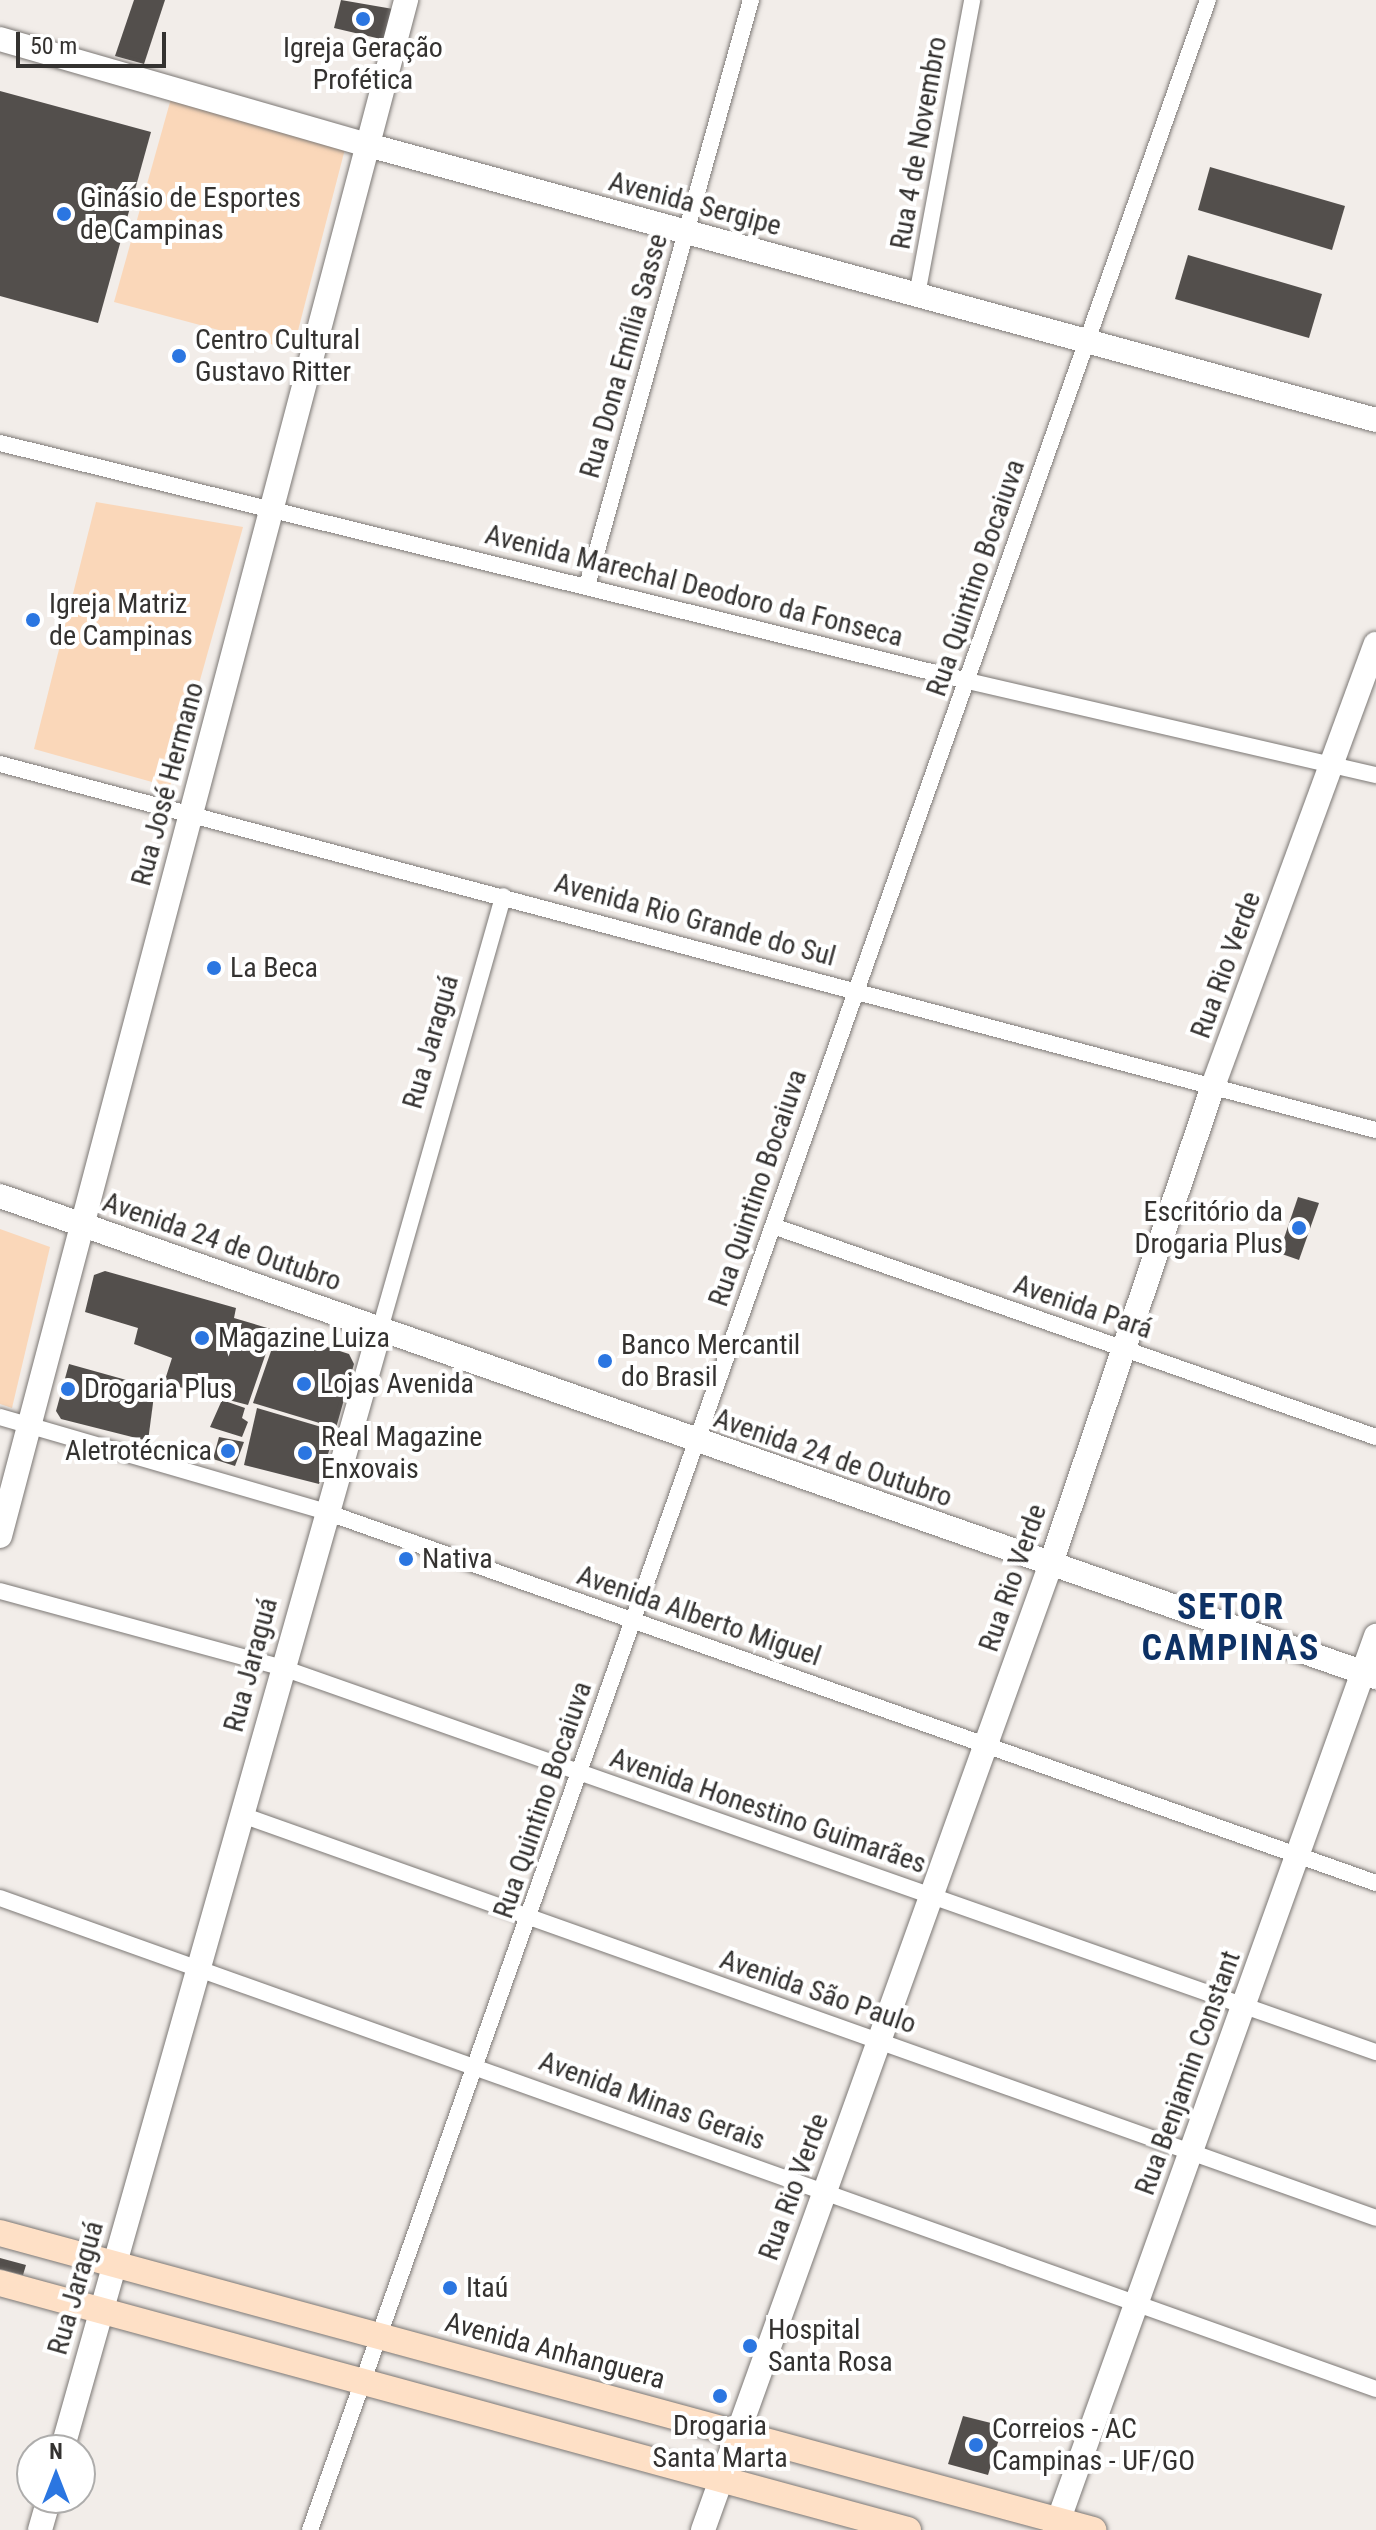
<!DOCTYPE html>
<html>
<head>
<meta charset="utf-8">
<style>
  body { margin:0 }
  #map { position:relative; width:1376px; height:2530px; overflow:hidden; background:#f2ede9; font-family:"Roboto Condensed",sans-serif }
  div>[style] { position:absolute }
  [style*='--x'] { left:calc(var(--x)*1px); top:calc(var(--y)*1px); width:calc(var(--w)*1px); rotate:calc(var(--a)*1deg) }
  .green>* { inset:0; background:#fad7b9 }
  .building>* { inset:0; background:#534f4c }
  .roads { filter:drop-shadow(0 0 2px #7c7875) drop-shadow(0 0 2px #7c7875) }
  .street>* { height:16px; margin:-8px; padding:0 8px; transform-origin:8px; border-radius:8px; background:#fff }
  .secondary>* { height:24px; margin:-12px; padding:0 12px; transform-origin:12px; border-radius:12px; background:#fff }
  .primary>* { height:26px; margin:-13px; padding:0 13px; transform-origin:13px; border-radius:13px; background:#fee0c6 }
  .dots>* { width:22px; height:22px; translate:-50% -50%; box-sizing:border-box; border:4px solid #fff; border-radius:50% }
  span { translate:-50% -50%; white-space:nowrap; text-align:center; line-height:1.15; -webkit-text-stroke:8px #fff; paint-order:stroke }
  .poi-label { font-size:28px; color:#343230 }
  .left { translate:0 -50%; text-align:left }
  .right { translate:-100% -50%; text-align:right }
  .street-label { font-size:28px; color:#343230 }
  .district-label { font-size:36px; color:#0d3165; font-weight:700; letter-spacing:2px }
  .north { position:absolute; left:16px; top:2434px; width:80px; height:80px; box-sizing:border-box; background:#fff; border:2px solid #aeadac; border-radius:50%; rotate:0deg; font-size:22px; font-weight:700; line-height:32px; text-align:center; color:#343230 }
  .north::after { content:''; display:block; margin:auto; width:28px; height:36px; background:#2b76e1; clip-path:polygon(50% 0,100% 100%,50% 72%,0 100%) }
  .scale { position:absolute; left:16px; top:32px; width:150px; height:36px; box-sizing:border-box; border:4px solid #343230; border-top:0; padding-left:10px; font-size:24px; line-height:28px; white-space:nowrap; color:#343230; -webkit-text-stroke:6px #fff; paint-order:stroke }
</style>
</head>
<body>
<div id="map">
  <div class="green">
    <i style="clip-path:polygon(172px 95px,346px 145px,293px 350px,114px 302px)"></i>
    <i style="clip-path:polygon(96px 502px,243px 527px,170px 787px,34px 749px)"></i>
    <i style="clip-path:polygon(0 1229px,50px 1247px,12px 1408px,0 1404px)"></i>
  </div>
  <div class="building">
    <i style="clip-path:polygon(134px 0,165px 0,144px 64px,115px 56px)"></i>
    <i style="clip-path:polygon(341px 0,393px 9px,385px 40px,334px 28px)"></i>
    <i style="clip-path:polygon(0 91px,151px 132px,98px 323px,0 296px)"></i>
    <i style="clip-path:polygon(1210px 167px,1345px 206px,1332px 250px,1198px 210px)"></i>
    <i style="clip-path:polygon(1188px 255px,1322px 294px,1309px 338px,1175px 299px)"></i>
    <i style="clip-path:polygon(1298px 1197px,1319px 1203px,1299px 1260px,1279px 1253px)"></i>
    <i style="clip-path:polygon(105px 1271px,236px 1308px,234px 1318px,274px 1330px,248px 1405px,164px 1383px,172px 1358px,134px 1344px,138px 1328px,85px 1312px,94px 1275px)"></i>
    <i style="clip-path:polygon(278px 1331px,349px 1354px,354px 1364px,336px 1428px,253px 1403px)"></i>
    <i style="clip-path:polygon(69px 1364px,155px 1388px,148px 1441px,61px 1419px,56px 1411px)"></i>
    <i style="clip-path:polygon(222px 1400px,245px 1408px,242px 1418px,248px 1422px,242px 1437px,210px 1427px)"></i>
    <i style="clip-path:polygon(257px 1408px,335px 1431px,319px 1484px,244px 1465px)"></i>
    <i style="clip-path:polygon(219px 1437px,244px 1442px,235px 1466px,213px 1459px)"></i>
    <i style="clip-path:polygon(0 2258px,26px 2265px,23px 2275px,0 2269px)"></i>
    <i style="clip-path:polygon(963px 2416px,1003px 2426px,988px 2475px,948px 2464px)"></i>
  </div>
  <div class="roads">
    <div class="street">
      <i style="--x:917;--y:295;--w:300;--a:-79.4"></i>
      <i style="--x:0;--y:443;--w:997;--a:13.81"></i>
      <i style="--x:968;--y:681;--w:419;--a:13"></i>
      <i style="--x:587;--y:586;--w:609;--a:-74.37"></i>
      <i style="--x:0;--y:764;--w:1424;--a:14.9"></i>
      <i style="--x:773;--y:1226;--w:639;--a:19.29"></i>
      <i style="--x:380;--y:1329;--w:450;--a:-74.1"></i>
      <i style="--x:0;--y:1417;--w:340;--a:16.2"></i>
      <i style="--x:326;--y:1512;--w:1114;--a:19.46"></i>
      <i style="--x:0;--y:1591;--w:290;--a:15.2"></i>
      <i style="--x:280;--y:1667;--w:1162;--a:19.36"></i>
      <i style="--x:242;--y:1815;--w:1203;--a:19.56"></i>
      <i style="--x:0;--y:1898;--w:1461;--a:19.64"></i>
      <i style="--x:310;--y:2530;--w:2685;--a:-70.46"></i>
    </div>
    <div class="secondary">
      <i style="--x:0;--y:39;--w:383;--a:16.1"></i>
      <i style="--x:368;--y:145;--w:1045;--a:15.26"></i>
      <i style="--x:0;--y:1196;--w:1458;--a:19.27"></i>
      <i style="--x:0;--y:1536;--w:1589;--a:-75.19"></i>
      <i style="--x:62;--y:2450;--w:1165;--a:-74.16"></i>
      <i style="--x:40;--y:2530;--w:33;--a:-74"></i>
      <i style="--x:703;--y:2530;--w:1025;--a:-70.2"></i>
      <i style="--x:1050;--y:1566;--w:507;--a:-71.24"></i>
      <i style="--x:1213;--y:1086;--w:471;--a:-69.8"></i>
      <i style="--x:1055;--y:2530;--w:950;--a:-70.25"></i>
    </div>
    <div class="primary">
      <i style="--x:0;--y:2233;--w:1133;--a:15.2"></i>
      <i style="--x:0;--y:2283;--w:941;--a:15.22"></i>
    </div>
  </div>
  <div class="dots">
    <i style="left:363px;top:19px;background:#2b76e1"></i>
    <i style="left:64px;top:214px;background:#2b76e1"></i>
    <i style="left:179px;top:356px;background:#2b76e1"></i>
    <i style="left:33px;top:620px;background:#2b76e1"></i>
    <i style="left:214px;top:968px;background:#2b76e1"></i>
    <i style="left:1299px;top:1228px;background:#2b76e1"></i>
    <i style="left:202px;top:1338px;background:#2b76e1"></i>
    <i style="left:605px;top:1361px;background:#2b76e1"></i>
    <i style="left:304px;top:1384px;background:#2b76e1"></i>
    <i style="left:68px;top:1389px;background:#2b76e1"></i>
    <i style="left:228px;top:1451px;background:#2b76e1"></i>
    <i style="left:305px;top:1453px;background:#2b76e1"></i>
    <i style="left:406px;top:1559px;background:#2b76e1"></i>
    <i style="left:450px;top:2288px;background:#2b76e1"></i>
    <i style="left:750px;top:2346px;background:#2b76e1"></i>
    <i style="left:720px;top:2396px;background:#2b76e1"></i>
    <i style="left:976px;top:2445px;background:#2b76e1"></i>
  </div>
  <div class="poi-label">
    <span style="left:363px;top:64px">Igreja Geração<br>Profética</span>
    <span class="left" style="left:80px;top:214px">Ginásio de Esportes<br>de Campinas</span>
    <span class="left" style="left:195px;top:356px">Centro Cultural<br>Gustavo Ritter</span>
    <span class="left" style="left:49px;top:620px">Igreja Matriz<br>de Campinas</span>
    <span class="left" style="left:230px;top:968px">La Beca</span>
    <span class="right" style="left:1283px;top:1228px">Escritório da<br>Drogaria Plus</span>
    <span class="left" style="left:218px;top:1338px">Magazine Luiza</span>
    <span class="left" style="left:621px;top:1361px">Banco Mercantil<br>do Brasil</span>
    <span class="left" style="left:320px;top:1384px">Lojas Avenida</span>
    <span class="left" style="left:84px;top:1389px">Drogaria Plus</span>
    <span class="left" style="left:321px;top:1453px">Real Magazine<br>Enxovais</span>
    <span class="right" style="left:212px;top:1451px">Aletrotécnica</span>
    <span class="left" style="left:422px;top:1559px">Nativa</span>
    <span class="left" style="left:466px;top:2288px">Itaú</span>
    <span class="left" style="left:768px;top:2346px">Hospital<br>Santa Rosa</span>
    <span style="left:720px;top:2442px">Drogaria<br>Santa Marta</span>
    <span class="left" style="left:992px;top:2445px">Correios - AC<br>Campinas - UF/GO</span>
  </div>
  <div class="street-label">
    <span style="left:919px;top:143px;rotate:-80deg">Rua 4 de Novembro</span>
    <span style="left:695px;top:204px;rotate:15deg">Avenida Sergipe</span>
    <span style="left:624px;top:356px;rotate:-74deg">Rua Dona Emília Sasse</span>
    <span style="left:976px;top:578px;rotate:-71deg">Rua Quintino Bocaiuva</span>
    <span style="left:694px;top:586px;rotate:14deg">Avenida Marechal Deodoro da Fonseca</span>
    <span style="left:168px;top:784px;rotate:-75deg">Rua José Hermano</span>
    <span style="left:695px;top:920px;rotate:15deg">Avenida Rio Grande do Sul</span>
    <span style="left:1226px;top:965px;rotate:-70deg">Rua Rio Verde</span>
    <span style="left:431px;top:1042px;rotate:-74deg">Rua Jaraguá</span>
    <span style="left:758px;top:1188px;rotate:-71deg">Rua Quintino Bocaiuva</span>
    <span style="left:222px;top:1242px;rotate:19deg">Avenida 24 de Outubro</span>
    <span style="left:1083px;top:1307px;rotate:19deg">Avenida Pará</span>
    <span style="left:833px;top:1458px;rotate:19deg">Avenida 24 de Outubro</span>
    <span style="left:1013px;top:1578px;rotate:-71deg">Rua Rio Verde</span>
    <span style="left:699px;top:1616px;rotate:19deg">Avenida Alberto Miguel</span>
    <span style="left:251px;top:1665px;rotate:-75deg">Rua Jaraguá</span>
    <span style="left:543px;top:1800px;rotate:-71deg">Rua Quintino Bocaiuva</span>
    <span style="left:768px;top:1811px;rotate:19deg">Avenida Honestino Guimarães</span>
    <span style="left:818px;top:1992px;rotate:19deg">Avenida São Paulo</span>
    <span style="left:1188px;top:2073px;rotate:-70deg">Rua Benjamin Constant</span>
    <span style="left:652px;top:2101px;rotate:20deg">Avenida Minas Gerais</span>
    <span style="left:794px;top:2187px;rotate:-70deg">Rua Rio Verde</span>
    <span style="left:76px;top:2288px;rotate:-74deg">Rua Jaraguá</span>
    <span style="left:555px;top:2351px;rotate:15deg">Avenida Anhanguera</span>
  </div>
  <div class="district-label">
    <span style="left:1231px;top:1628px">SETOR<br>CAMPINAS</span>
  </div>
  <div class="north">N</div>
  <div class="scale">50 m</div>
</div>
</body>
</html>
